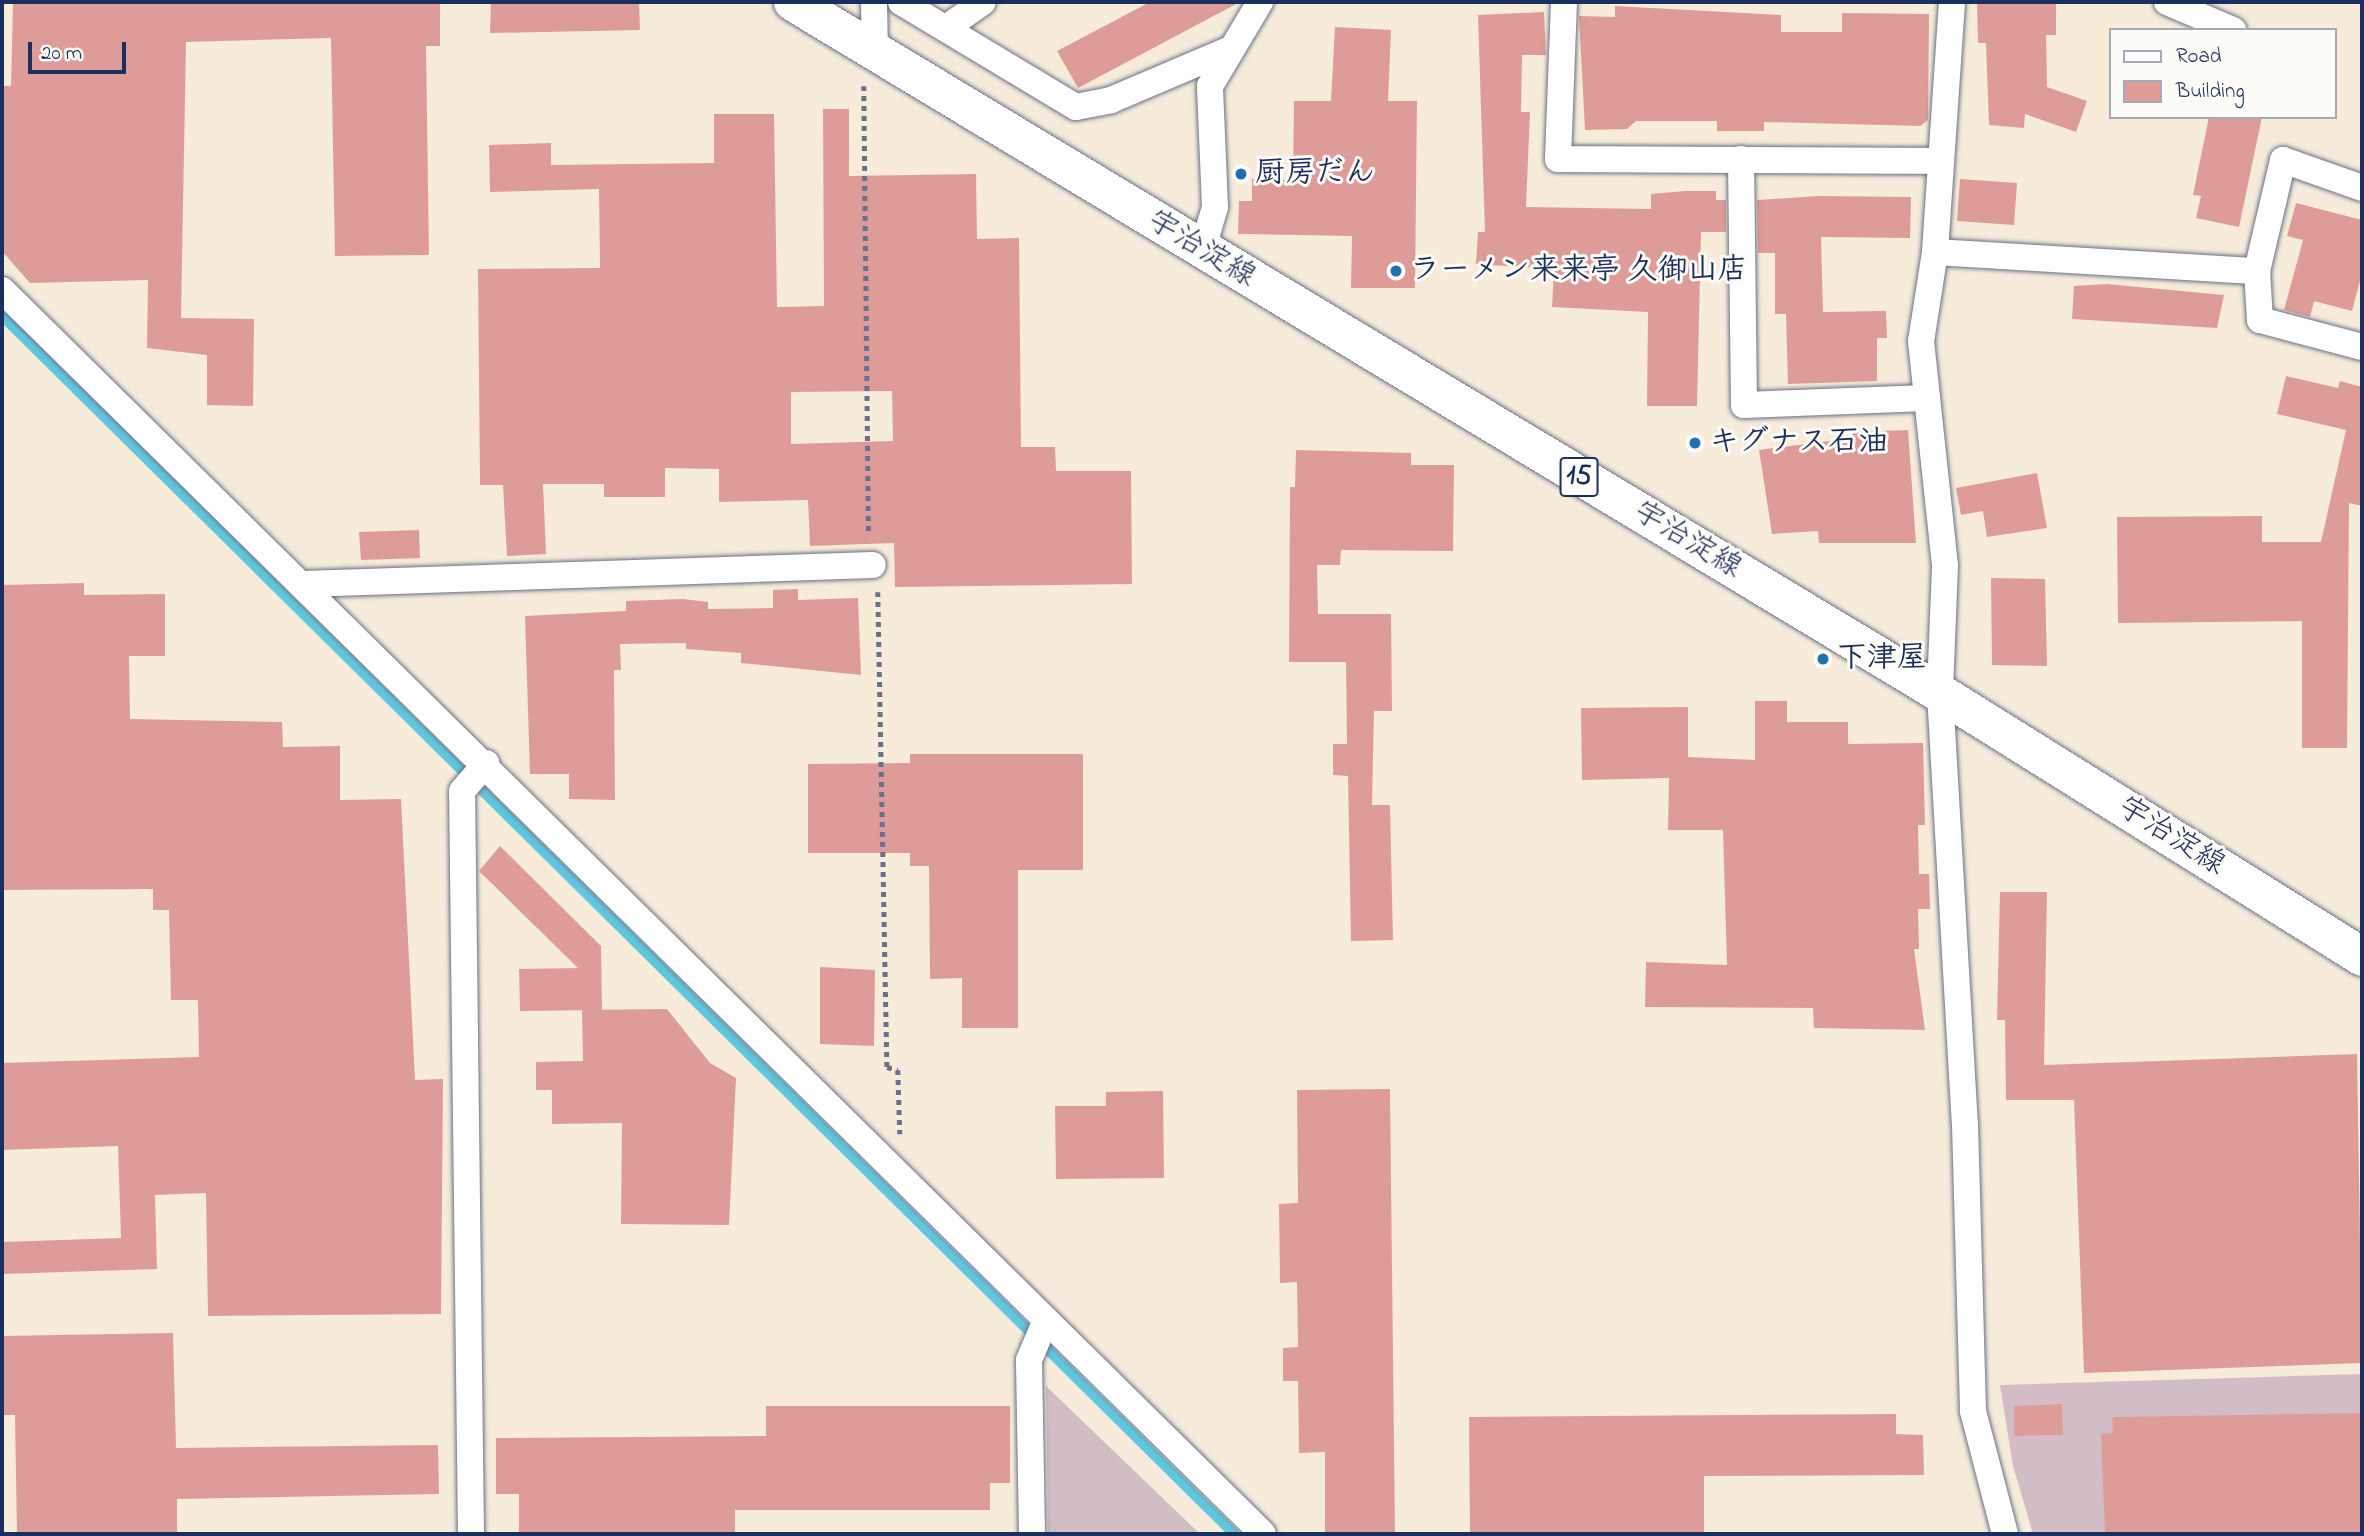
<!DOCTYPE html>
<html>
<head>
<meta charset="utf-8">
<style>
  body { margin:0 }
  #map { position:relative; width:2364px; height:1536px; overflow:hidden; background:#f7ecda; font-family:"Indie Flower","Klee One",sans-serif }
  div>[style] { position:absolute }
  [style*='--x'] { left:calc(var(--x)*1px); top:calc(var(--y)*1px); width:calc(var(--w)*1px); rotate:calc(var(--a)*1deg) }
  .industrial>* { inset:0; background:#d2bdc6 }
  .stream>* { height:10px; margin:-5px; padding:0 5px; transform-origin:5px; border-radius:5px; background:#61c7de }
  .building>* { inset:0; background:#de9c98 }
  .path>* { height:4.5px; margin-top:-2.25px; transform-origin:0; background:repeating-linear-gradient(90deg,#687189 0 5px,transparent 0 10px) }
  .roads { filter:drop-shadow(0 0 2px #687189) drop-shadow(0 0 2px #687189) }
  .minor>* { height:26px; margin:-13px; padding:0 13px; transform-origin:13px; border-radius:13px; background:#fff }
  .primary>* { height:38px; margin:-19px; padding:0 19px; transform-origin:19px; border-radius:19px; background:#fff }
  .dots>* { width:19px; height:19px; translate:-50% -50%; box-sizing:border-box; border:4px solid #fdfcf7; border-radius:50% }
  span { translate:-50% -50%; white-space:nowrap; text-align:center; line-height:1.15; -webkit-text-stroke:6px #fdfcf7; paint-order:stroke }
  .shield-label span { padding:2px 5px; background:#fdfcf7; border:2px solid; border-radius:5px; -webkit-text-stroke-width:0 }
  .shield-label { font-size:28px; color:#1b2f5e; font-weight:700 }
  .poi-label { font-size:30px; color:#1b2f5e; font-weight:700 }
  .left { translate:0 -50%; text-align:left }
  .street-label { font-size:30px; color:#1b2f5e }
  .frame { position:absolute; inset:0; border:4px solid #1b2f5e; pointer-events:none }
  .legend { position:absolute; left:2109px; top:28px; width:228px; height:91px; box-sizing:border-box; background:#fdfcf7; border:2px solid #a3aaba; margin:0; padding:9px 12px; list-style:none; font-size:21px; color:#1b2f5e }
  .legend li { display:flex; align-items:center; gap:14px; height:35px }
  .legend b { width:35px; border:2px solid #a3aaba }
  .scale { position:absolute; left:28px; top:42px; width:98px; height:32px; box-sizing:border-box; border:4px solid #1b2f5e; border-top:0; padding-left:9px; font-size:21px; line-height:24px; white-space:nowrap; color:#1b2f5e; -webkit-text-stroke:5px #fdfcf7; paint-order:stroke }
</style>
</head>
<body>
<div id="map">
  <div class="industrial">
    <i style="clip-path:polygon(2362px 1374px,2362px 1534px,2033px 1534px,2013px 1466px,2000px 1385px)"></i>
    <i style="clip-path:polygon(1046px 1386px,1200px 1534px,1048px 1534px)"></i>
  </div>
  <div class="stream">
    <i style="--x:2;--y:316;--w:1732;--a:44.67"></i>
  </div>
  <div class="building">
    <i style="clip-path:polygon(13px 2px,440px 2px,440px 46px,426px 46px,429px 255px,335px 256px,331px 38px,186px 42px,181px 318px,254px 319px,253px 406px,207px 405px,207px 355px,147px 348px,148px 280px,30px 283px,2px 251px,2px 86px,11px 86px)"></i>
    <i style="clip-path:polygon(491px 2px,639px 2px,640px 30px,490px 33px)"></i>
    <i style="clip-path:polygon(1150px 2px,1240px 2px,1078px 88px,1057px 51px)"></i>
    <i style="clip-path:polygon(1977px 2px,2056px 2px,2056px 35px,2046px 35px,2047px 87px,2087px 101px,2076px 132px,2025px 114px,2024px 128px,1989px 125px,1986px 43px,1978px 43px)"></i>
    <i style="clip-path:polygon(1615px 6px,1781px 15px,1781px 32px,1842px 32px,1842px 13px,1929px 14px,1928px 120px,1920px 126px,1764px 122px,1764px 131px,1717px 131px,1717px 121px,1636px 121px,1627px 129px,1585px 130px,1579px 16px,1615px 17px)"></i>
    <i style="clip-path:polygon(1544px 12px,1546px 55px,1522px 55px,1521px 112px,1530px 112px,1526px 207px,1651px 209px,1651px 194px,1685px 191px,1716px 191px,1716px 200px,1726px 200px,1726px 232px,1701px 232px,1697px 406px,1647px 406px,1648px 312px,1552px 307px,1554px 269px,1476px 264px,1478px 232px,1485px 232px,1478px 15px)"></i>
    <i style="clip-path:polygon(1335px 27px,1391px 30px,1388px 101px,1417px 101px,1415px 288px,1351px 288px,1352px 236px,1238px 234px,1239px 201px,1252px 201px,1252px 179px,1293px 180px,1294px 101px,1331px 101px)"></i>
    <i style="clip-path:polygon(evenodd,823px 109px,849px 109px,849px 176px,976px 174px,977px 239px,1019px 238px,1021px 447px,1055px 447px,1056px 471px,1131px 471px,1132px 584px,895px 587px,894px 543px,810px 546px,808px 500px,719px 502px,719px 469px,665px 468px,665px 497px,604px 497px,604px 484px,543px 484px,546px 554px,507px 556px,503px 485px,480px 485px,478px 269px,600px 268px,599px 189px,490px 192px,489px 145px,551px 143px,551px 165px,714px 163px,714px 114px,774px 114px,777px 307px,824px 306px,823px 109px,892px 391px,893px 441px,791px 444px,791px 392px,892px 391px)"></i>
    <i style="clip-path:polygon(2209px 117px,2262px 117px,2239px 227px,2196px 218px,2201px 196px,2193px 195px)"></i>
    <i style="clip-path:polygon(1960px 179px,2017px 183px,2014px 225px,1957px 221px)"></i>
    <i style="clip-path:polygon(1819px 196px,1911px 197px,1910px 238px,1821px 237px,1823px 312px,1886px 311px,1887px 338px,1877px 338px,1877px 381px,1788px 384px,1786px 314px,1775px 314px,1775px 253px,1758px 253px,1757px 200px)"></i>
    <i style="clip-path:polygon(2296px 203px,2362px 220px,2362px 273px,2352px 311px,2314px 301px,2310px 317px,2284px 310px,2303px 240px,2287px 236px)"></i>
    <i style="clip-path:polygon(2107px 284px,2224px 295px,2217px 328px,2072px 319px,2074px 286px)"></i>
    <i style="clip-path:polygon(2286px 376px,2338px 388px,2340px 381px,2362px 387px,2362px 506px,2349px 503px,2347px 748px,2302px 748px,2302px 621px,2118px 623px,2117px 517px,2262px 516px,2262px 542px,2321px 542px,2346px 430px,2277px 414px)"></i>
    <i style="clip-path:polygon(1908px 430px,1916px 543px,1819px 543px,1818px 531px,1772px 534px,1759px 450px,1853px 438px,1852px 432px)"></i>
    <i style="clip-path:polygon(1296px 450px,1411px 453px,1411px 465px,1454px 465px,1453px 551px,1341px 550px,1340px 565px,1317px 565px,1318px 614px,1391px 614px,1392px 711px,1374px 711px,1372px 805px,1390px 805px,1393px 940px,1351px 941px,1348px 776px,1333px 775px,1333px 744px,1347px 744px,1346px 662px,1289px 662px,1290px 487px,1295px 487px)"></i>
    <i style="clip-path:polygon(2037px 473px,2047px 528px,1987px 537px,1983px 511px,1961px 515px,1956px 488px)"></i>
    <i style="clip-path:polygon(419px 530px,420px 558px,361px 560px,359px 532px)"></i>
    <i style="clip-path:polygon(1991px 578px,2045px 579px,2047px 666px,1992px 665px)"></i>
    <i style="clip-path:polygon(84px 583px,84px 595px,165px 594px,165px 656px,129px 656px,130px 719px,282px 722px,283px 747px,340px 746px,340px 800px,401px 799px,415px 1080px,443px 1079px,441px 1314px,208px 1316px,206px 1193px,155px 1195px,157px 1269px,2px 1274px,2px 1242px,121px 1238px,118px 1146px,2px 1150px,2px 1063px,199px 1057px,198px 1000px,171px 1000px,169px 910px,153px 910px,153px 889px,2px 890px,2px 585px)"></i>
    <i style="clip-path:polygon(798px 589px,798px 600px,858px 598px,861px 675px,741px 663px,741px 653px,686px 649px,686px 643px,620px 644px,621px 670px,614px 670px,615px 800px,569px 799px,569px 774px,530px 774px,525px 616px,626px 611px,626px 601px,683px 599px,708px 602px,708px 609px,773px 608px,773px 590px)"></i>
    <i style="clip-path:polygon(1755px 701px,1787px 701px,1787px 722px,1848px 722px,1848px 744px,1923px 743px,1925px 825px,1918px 825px,1919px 874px,1929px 874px,1930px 909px,1918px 909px,1919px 949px,1914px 949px,1925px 1030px,1814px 1028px,1813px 1008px,1645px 1007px,1646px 962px,1727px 965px,1723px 830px,1668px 830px,1669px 778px,1582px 780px,1581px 708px,1688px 707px,1688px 757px,1755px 760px)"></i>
    <i style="clip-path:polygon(910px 754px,1083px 754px,1083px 870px,1018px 870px,1018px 1028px,962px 1028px,962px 978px,930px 979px,929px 866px,910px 866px,910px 853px,808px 853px,808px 764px,910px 763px)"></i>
    <i style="clip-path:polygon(500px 846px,601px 946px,602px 1010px,520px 1011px,519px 969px,578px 968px,479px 871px)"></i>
    <i style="clip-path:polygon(2000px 892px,2047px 892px,2044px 1065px,2357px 1054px,2362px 1363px,2084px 1373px,2074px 1100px,2006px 1100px,2005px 1020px,1997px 1020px)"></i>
    <i style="clip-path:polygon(820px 967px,875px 970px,874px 1046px,820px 1044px)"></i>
    <i style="clip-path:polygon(667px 1009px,710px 1063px,736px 1078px,729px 1225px,621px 1224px,622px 1123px,552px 1124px,552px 1090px,536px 1090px,536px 1062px,583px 1061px,582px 1010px)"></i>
    <i style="clip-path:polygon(1390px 1089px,1395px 1534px,1325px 1534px,1325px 1452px,1299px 1453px,1298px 1381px,1283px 1381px,1283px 1348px,1298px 1347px,1297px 1282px,1280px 1283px,1279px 1204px,1298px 1203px,1297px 1090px)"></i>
    <i style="clip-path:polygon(1163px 1091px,1164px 1178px,1056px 1179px,1055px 1106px,1106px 1106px,1106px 1092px)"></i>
    <i style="clip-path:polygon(173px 1333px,176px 1448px,438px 1445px,439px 1494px,177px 1499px,177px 1534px,17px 1534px,15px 1415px,3px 1415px,2px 1336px)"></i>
    <i style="clip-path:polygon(2062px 1404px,2063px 1435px,2014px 1436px,2014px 1406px)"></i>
    <i style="clip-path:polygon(766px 1406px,1010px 1406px,1010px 1483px,990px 1483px,990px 1510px,735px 1510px,735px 1534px,519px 1534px,519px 1494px,496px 1494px,496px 1438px,766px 1436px)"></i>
    <i style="clip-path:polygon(2362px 1413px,2362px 1534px,2105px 1534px,2101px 1434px,2113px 1433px,2112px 1417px)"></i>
    <i style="clip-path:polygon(1896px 1414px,1896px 1434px,1923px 1435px,1924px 1475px,1704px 1476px,1704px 1534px,1470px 1534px,1469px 1417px)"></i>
  </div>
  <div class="path">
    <i style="--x:864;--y:86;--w:449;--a:89.4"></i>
    <i style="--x:878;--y:592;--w:475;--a:88.9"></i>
    <i style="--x:887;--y:1067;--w:11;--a:15"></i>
    <i style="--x:898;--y:1070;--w:64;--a:88.2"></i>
  </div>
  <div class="roads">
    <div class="minor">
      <i style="--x:874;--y:2;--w:50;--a:88.9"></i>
      <i style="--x:901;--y:2;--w:204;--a:31"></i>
      <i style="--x:1076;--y:107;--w:36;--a:-11"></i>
      <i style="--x:1111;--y:100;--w:127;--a:-23.1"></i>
      <i style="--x:1564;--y:2;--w:157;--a:92.2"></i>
      <i style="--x:1558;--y:159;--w:381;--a:0.3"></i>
      <i style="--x:1952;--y:2;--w:251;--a:93.9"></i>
      <i style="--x:1935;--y:252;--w:90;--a:98.9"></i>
      <i style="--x:1921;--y:341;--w:226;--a:83.9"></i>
      <i style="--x:1945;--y:566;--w:127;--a:92.3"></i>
      <i style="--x:1940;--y:693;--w:432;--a:86.7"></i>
      <i style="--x:1965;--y:1124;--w:287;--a:88.4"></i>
      <i style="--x:1973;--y:1411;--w:127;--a:75.4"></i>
      <i style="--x:2167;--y:2;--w:72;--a:23"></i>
      <i style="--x:946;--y:28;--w:45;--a:-35.1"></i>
      <i style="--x:1741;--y:159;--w:246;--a:89.3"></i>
      <i style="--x:1744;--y:405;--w:183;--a:-2.2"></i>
      <i style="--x:1202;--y:251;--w:46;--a:-73.5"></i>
      <i style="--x:1215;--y:207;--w:121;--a:-92.4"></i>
      <i style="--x:1210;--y:86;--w:98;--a:-59.2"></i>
      <i style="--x:1935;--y:252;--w:323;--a:3.4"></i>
      <i style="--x:2257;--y:271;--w:49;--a:86.5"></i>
      <i style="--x:2260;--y:320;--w:106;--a:14.8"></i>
      <i style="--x:2257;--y:271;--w:114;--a:-76.8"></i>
      <i style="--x:2283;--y:160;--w:84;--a:19.5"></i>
      <i style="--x:2;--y:290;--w:1771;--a:44.61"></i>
      <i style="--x:304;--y:584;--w:569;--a:-1.91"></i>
      <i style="--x:471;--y:1534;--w:743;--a:-90.69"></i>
      <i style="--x:462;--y:791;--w:37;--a:-49"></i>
      <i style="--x:1032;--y:1534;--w:174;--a:-91"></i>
      <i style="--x:1029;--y:1360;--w:43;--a:-67"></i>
    </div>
    <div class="primary">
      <i style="--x:793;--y:2;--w:1339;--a:31.07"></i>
      <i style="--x:1940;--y:693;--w:498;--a:32"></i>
    </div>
  </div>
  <div class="dots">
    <i style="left:1241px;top:174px;background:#1f6fb2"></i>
    <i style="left:1396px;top:271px;background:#1f6fb2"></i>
    <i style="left:1695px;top:443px;background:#1f6fb2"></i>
    <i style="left:1823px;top:659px;background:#1f6fb2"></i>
  </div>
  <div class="shield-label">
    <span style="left:1579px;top:477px">15</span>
  </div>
  <div class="poi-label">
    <span class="left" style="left:1255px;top:174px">厨房だん</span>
    <span class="left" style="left:1410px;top:271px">ラーメン来来亭 久御山店</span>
    <span class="left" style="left:1709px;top:443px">キグナス石油</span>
    <span class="left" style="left:1837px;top:659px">下津屋</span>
  </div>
  <div class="street-label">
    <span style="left:1201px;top:250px;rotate:31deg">宇治淀線</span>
    <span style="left:1687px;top:541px;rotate:31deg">宇治淀線</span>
    <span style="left:2171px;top:837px;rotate:32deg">宇治淀線</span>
  </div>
  <div class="frame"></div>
  <ul class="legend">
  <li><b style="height:9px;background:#fff"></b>Road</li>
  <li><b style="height:19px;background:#de9c98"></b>Building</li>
  </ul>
  <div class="scale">20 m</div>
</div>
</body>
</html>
